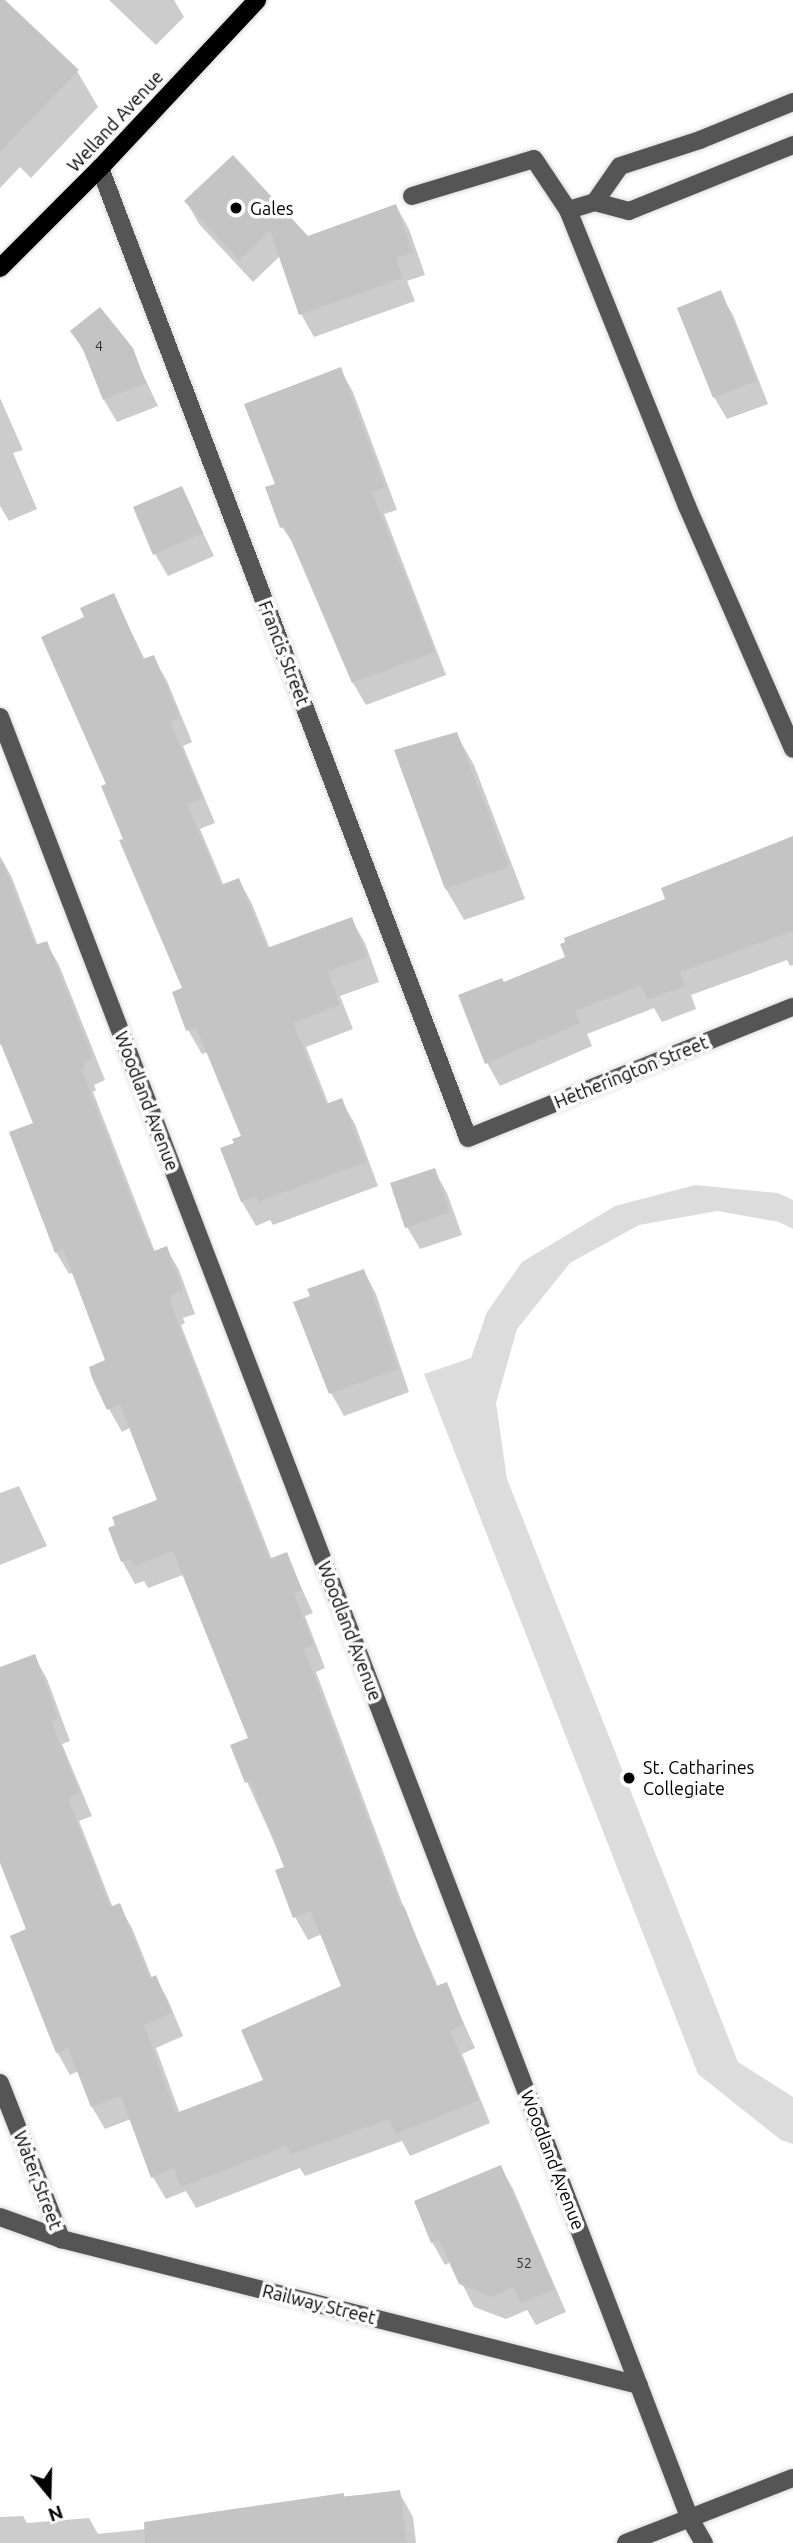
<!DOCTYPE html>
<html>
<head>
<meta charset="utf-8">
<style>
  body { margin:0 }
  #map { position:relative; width:793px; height:2543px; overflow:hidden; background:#fff; font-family:Ubuntu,sans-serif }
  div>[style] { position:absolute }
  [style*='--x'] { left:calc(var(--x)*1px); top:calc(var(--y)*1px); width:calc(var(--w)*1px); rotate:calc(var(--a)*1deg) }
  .green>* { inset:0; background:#dcdcdc }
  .shadow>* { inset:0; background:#0003 }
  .building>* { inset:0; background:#c4c4c4 }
  .roads { filter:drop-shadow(0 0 2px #dbdbdb) drop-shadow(0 0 2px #dbdbdb) }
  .minor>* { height:18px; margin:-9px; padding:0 9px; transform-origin:9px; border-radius:9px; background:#555 }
  .major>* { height:18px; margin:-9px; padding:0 9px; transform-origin:9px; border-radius:9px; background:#000 }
  .dots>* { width:19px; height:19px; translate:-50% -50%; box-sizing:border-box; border:4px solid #fff; border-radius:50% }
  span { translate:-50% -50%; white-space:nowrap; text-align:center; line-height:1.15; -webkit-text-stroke:7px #fff; paint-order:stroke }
  .number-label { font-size:14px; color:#313131 }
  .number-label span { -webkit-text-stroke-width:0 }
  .street-label { font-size:18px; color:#000 }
  .poi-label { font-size:18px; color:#000 }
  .left { translate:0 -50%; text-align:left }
  .north { position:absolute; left:14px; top:2459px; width:70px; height:70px; -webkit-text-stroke:5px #fff; paint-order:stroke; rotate:161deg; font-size:19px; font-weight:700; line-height:28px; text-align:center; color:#000 }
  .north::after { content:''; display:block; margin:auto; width:24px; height:32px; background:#000; clip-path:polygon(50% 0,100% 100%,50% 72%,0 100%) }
</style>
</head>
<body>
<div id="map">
  <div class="green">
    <i style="clip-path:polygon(695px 1185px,778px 1193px,793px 1200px,793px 1229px,779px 1222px,717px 1211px,639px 1225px,570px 1263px,517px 1329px,496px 1403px,507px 1479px,738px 2062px,793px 2097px,793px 2144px,781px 2140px,698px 2074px,424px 1374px,471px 1358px,487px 1312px,522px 1262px,615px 1206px)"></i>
  </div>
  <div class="shadow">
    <i style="clip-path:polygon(0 0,77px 71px,98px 107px,31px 178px,20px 167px,0 188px)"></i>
    <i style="clip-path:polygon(109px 0,174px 0,184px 17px,156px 45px)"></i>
    <i style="clip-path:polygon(186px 201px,307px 238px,396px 206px,409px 229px,425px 275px,407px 281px,415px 301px,314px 337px,301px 314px,280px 256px,253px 282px,199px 224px)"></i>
    <i style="clip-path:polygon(720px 293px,733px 315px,768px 404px,727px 419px,714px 397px)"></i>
    <i style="clip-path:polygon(72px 332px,131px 349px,158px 406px,117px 422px,104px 400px,88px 358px)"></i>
    <i style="clip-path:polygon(340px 369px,353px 392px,397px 510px,384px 514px,446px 675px,366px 705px,353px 683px,297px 549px,282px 527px,277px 485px)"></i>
    <i style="clip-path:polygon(0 398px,23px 450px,13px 453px,37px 509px,9px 521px,0 506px)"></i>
    <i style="clip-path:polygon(182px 488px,214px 556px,168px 576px,155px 554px)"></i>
    <i style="clip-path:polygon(113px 595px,145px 660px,153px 657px,167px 681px,192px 742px,183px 746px,215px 823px,200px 829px,224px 886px,239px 880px,252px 904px,270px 949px,351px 919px,365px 943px,379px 982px,340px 996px,353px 1029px,306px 1047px,329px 1105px,341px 1100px,355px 1124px,378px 1186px,273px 1225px,270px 1220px,256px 1226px,242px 1202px,222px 1149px,236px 1144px,243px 1137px,208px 1052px,202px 1054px,188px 1030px,184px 989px,125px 839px,108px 785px,87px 618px)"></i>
    <i style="clip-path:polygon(456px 734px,474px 765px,525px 899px,464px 920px,446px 889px,397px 751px)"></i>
    <i style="clip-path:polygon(793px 853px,793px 965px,790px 966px,787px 960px,691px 995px,696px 1009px,662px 1022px,654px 1008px,587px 1034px,592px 1046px,500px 1086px,487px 1063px,461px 996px,504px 984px,567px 958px)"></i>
    <i style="clip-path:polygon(0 856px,12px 878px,38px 946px,46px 943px,59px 965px,105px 1080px,94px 1085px,96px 1090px,93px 1092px,155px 1252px,166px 1248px,179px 1270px,195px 1314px,183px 1318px,185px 1323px,181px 1325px,272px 1560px,286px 1554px,313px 1613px,305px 1616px,325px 1668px,316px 1672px,407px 1916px,438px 1987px,446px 1984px,475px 2048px,462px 2054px,490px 2123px,410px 2156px,402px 2141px,305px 2176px,300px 2168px,196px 2208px,186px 2191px,166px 2199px,153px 2177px,131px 2119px,105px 2129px,92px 2107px,79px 2071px,70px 2075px,57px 2052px,28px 1930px,0 1858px,0 1669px,34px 1656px,47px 1679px,70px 1741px,62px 1744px,92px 1816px,79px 1821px,113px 1908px,119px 1906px,132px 1928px,152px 1978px,155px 1977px,168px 2000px,183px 2036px,156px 2048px,180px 2114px,265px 2081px,343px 1987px,322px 1934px,308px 1940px,295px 1917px,286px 1868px,247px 1782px,250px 1739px,183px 1575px,148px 1588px,144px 1581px,135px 1584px,122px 1561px,160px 1501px,131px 1427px,122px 1432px,109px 1409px,107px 1361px,74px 1272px,69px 1274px,56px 1252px,35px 1124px,3px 1044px,0 1045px)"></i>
    <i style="clip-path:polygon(434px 1170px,447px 1193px,462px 1235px,420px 1249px,407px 1227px)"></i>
    <i style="clip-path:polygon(364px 1271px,376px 1294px,409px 1392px,344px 1416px,331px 1393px)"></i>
    <i style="clip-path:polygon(19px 1486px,47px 1546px,0 1565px,0 1493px)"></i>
    <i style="clip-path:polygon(500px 2167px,513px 2189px,566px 2312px,536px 2325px,527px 2310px,506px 2319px,474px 2307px,451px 2262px,445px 2265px,432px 2242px)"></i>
    <i style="clip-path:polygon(399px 2492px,413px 2517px,416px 2543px,0 2543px,0 2517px,23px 2516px,27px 2523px,89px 2518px,98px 2534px,166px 2527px,297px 2500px)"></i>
  </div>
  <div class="building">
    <i style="clip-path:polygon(0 0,5px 0,79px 70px,0 152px)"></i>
    <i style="clip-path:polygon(233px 155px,308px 236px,396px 204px,413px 252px,396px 258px,403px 278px,299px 315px,270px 231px,239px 260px,184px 201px)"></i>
    <i style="clip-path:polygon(721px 290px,757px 381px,713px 398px,677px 308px)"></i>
    <i style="clip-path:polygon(100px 307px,133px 348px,146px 383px,103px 400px,82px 347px,70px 331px)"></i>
    <i style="clip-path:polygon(341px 367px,385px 487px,372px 492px,435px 652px,352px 683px,285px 526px,280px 528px,265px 487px,275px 484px,244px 404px)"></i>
    <i style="clip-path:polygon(182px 486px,203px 533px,153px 555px,133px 507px)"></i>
    <i style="clip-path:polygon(114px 593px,143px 659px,154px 655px,180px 718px,170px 722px,203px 798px,187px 804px,221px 885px,239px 878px,267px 948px,352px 917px,367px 957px,328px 971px,340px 1005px,293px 1023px,326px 1104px,342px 1098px,366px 1162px,258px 1202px,256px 1196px,241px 1202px,220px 1148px,234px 1143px,232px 1139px,241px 1136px,196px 1027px,186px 1031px,172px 992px,182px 988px,119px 840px,123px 839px,101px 786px,106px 784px,41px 637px,84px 617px,80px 608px)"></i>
    <i style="clip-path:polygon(457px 732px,509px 867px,445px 889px,394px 750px)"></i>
    <i style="clip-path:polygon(793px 836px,793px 931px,680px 972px,685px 986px,647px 1000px,642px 985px,575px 1011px,580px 1023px,485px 1064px,458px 995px,502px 978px,504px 982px,565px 957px,560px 944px,565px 942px,564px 938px,665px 899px,661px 888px)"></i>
    <i style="clip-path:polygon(3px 862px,35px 945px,47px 941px,93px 1058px,83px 1062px,85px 1067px,81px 1069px,148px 1241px,154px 1251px,167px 1246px,183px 1291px,171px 1295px,173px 1301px,170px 1302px,269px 1559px,287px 1552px,302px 1590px,294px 1593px,314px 1645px,304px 1649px,401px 1907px,404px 1906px,436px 1986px,447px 1982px,464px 2025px,450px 2031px,479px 2100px,396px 2134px,389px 2119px,290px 2155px,287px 2146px,181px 2187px,174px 2168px,151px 2178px,121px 2096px,91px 2107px,68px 2048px,56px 2053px,10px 1936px,26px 1929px,0 1863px,0 1667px,35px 1654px,58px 1718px,51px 1721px,80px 1793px,68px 1798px,110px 1907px,120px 1903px,150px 1978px,156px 1975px,172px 2013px,144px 2025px,176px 2113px,263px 2080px,241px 2030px,341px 1986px,311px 1911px,293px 1918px,275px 1870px,284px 1867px,250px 1781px,245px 1783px,230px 1745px,248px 1738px,173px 1551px,134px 1566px,131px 1559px,121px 1562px,108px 1528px,115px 1525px,112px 1517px,157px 1500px,120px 1404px,107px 1410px,92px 1378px,89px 1367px,105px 1360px,63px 1249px,55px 1253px,9px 1132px,33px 1123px,0 1042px,0 863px)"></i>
    <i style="clip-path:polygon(435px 1168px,450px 1212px,405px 1228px,390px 1183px)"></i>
    <i style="clip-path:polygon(364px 1269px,398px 1369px,329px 1394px,293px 1302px,310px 1296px,307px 1289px)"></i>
    <i style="clip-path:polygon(501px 2165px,555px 2289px,521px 2304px,514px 2287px,492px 2297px,459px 2284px,439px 2240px,431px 2243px,414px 2201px)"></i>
    <i style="clip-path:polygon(400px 2490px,407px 2543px,145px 2543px,144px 2522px,344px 2493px,344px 2497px)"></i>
  </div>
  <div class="roads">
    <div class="minor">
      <i style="--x:793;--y:102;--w:100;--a:157.8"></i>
      <i style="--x:700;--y:140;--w:84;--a:162"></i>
      <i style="--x:620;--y:166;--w:44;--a:124.8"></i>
      <i style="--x:595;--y:202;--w:35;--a:15"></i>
      <i style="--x:629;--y:211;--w:177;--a:-21.9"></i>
      <i style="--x:100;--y:168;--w:1037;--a:69.22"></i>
      <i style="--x:468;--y:1138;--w:350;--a:-22"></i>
      <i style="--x:412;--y:196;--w:127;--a:-16.9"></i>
      <i style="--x:534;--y:159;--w:61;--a:56.3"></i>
      <i style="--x:595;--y:202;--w:28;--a:163"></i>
      <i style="--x:568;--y:210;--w:319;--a:68.1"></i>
      <i style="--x:687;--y:506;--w:265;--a:66.4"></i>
      <i style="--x:0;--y:717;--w:1930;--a:69.05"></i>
      <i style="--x:690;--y:2519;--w:28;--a:60"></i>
      <i style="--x:0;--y:2083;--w:168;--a:68.6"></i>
      <i style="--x:0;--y:2217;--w:65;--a:19.8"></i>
      <i style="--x:61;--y:2239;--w:596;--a:14.18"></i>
      <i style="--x:626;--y:2543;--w:179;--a:-21.3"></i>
    </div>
    <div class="major">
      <i style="--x:0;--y:268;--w:141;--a:-45"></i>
      <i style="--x:100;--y:168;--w:230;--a:-46.9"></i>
    </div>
  </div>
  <div class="dots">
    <i style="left:236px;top:208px;background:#000"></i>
    <i style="left:629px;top:1778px;background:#000"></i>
  </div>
  <div class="number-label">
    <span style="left:99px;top:346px">4</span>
    <span style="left:524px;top:2263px">52</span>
  </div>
  <div class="street-label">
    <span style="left:115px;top:121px;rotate:-47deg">Welland Avenue</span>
    <span style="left:284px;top:653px;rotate:69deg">Francis Street</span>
    <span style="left:631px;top:1072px;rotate:-22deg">Hetherington Street</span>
    <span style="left:147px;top:1101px;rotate:69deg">Woodland Avenue</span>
    <span style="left:350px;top:1631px;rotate:69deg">Woodland Avenue</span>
    <span style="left:553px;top:2160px;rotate:69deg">Woodland Avenue</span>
    <span style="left:38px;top:2180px;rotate:69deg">Water Street</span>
    <span style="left:319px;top:2304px;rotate:14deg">Railway Street</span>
  </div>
  <div class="poi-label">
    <span class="left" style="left:250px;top:208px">Gales</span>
    <span class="left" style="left:643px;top:1778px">St. Catharines<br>Collegiate</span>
  </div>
  <div class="north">N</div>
</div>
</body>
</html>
